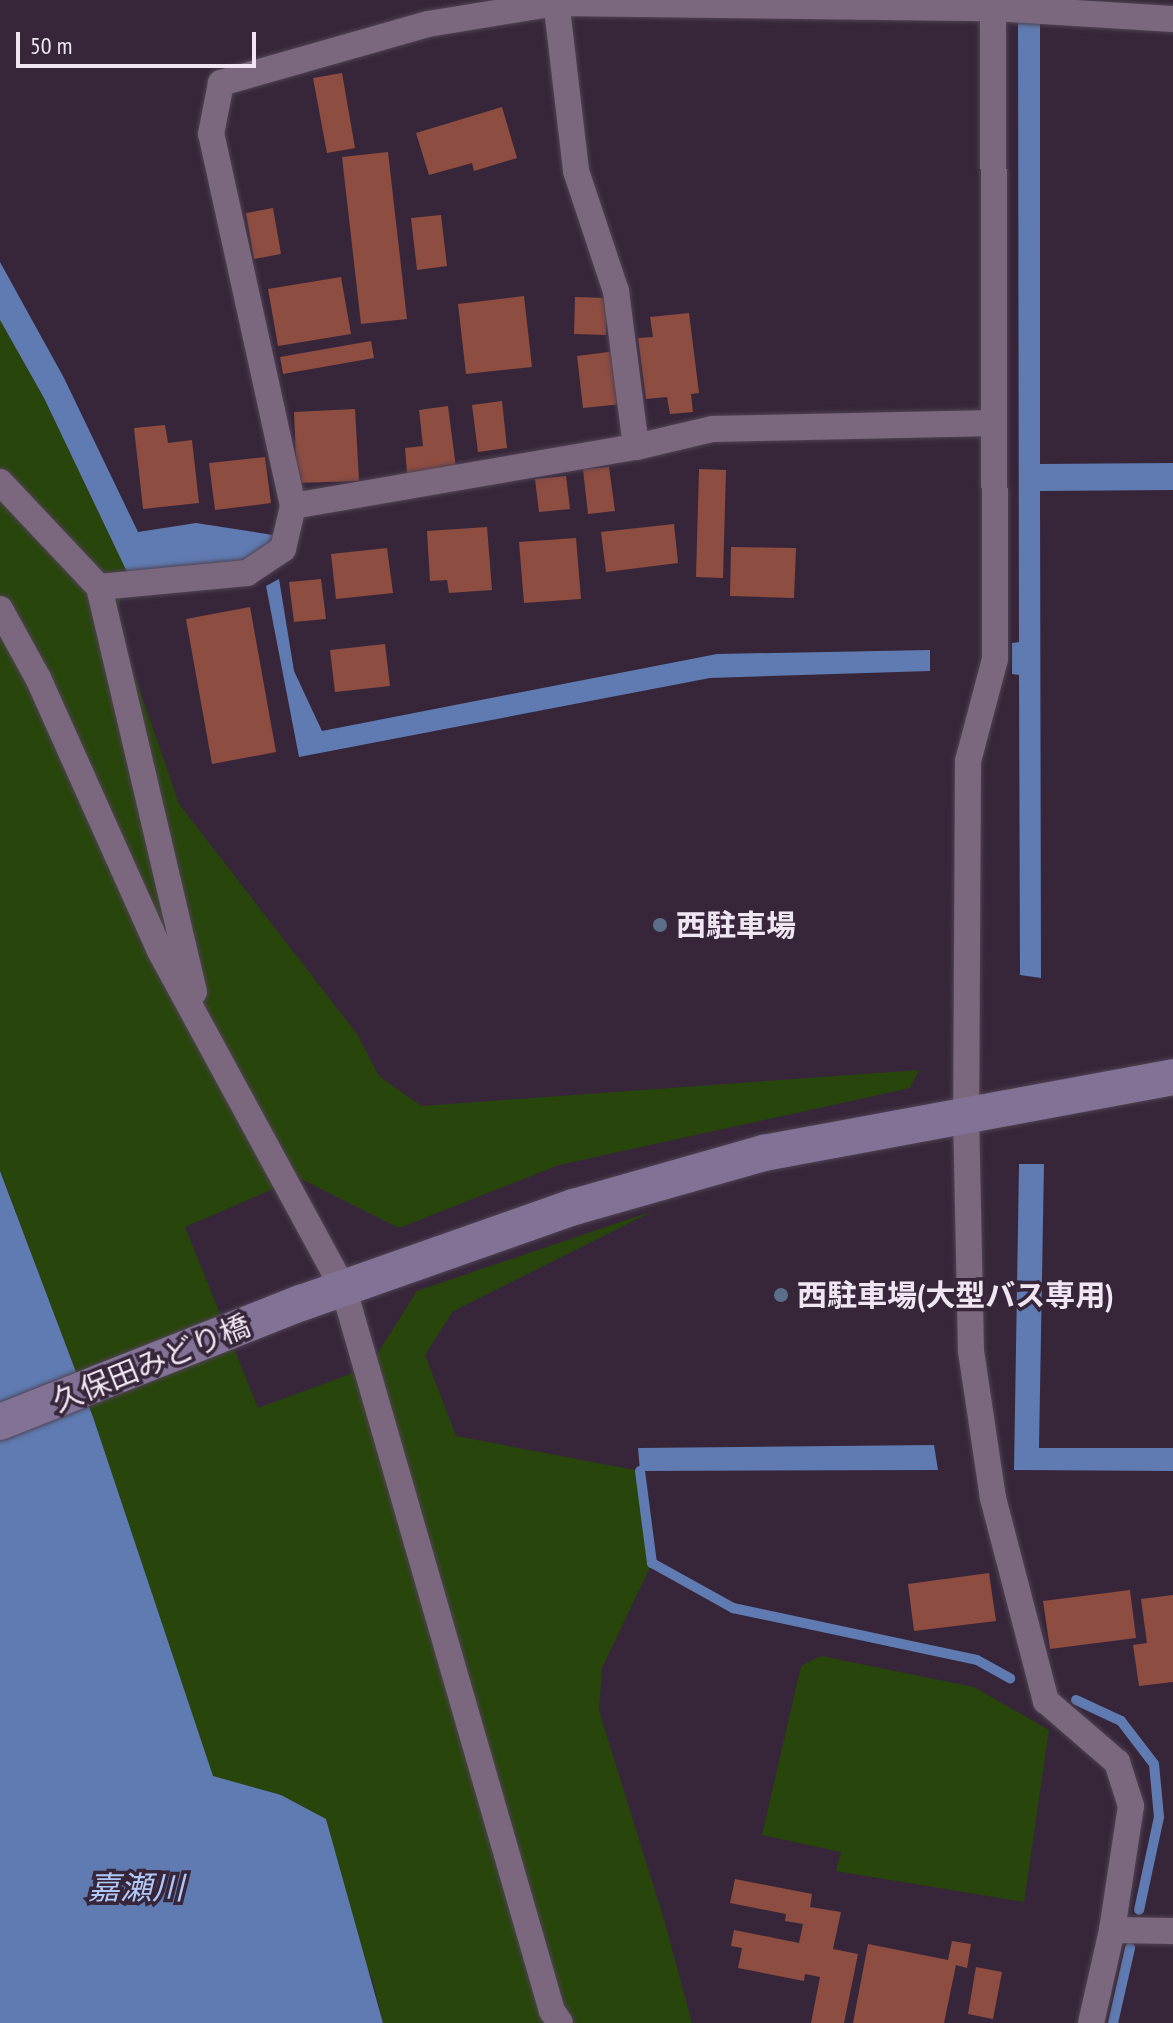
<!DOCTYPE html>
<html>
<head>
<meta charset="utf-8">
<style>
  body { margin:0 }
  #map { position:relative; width:1173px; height:2023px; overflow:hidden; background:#37263a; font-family:"PT Sans Narrow","Noto Sans JP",sans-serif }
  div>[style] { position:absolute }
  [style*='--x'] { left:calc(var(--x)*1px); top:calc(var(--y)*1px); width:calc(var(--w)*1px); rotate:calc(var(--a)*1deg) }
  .green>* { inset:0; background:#28450c }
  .water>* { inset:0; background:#5f7bb1 }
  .stream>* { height:10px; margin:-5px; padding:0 5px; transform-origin:5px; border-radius:5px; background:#5f7bb1 }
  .building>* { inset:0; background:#8e4d41 }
  .roads { filter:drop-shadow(0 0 2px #504253) drop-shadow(0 0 2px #504253) }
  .street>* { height:26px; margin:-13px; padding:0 13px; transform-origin:13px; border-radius:13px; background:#7b687e }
  .secondary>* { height:36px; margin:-18px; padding:0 18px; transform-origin:18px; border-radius:18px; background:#827296 }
  .dots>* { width:22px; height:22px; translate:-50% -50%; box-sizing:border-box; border:4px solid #37263a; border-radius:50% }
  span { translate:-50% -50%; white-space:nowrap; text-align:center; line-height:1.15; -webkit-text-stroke:7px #37263a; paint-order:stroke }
  .poi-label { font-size:30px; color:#f0e5f2; font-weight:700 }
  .left { translate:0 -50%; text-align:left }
  .street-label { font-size:30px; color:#f0e5f2 }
  .water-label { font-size:32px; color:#afc8f7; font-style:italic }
  .scale { position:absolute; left:16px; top:32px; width:240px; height:36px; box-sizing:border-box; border:4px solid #f0e5f2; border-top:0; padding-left:10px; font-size:24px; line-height:28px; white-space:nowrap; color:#f0e5f2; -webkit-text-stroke:6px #37263a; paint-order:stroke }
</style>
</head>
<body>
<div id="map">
  <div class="green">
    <i style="clip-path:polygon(0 320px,44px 398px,128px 574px,115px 618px,179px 804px,357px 1034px,379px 1076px,421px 1106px,919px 1070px,910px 1088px,559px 1165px,399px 1228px,299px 1178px,185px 1227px,258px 1408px,369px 1367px,417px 1291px,653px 1211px,453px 1311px,425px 1355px,456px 1436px,640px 1471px,652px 1563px,602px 1668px,599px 1711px,665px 1923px,692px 2023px,383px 2023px,372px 1978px,281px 1795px,213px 1777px,93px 1417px,0 1171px)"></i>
    <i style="clip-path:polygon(821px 1656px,974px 1687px,1049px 1730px,1024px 1902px,836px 1871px,841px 1852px,762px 1835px,801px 1666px)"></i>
  </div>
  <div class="water">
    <i style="clip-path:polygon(1018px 20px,1040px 22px,1040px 464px,1173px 463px,1173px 490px,1040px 491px,1041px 978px,1020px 975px,1019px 675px,1012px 674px,1012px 643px,1019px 642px)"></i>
    <i style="clip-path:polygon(0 262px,64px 378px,138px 532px,196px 523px,273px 535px,270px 549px,236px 571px,128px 574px,44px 398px,0 320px)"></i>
    <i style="clip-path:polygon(279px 579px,294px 671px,322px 731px,717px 654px,930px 650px,930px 671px,710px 678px,299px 757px,266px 586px)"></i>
    <i style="clip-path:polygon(1019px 1164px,1044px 1164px,1039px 1448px,1173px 1448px,1173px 1471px,1014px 1470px)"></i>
    <i style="clip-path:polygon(0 1171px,93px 1417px,213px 1776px,281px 1795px,326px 1819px,383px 2023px,0 2023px)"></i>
    <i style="clip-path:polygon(934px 1445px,938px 1470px,640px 1471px,638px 1448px)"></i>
  </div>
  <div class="stream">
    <i style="--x:640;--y:1471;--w:93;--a:82.6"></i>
    <i style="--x:652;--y:1563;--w:93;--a:29.1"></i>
    <i style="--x:733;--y:1608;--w:249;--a:12"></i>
    <i style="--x:977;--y:1660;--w:38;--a:29"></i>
    <i style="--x:1076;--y:1700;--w:50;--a:25"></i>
    <i style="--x:1121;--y:1721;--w:54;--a:52.5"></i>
    <i style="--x:1154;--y:1764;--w:53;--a:84.6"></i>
    <i style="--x:1159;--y:1817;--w:95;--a:102.1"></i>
    <i style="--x:1113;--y:2023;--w:77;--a:-77.2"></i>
  </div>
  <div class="building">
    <i style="clip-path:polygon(342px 73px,355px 148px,327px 153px,313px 78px)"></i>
    <i style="clip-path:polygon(502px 107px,517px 158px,474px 171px,472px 163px,429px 175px,416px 133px)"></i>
    <i style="clip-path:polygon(388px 152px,407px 319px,361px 324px,342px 157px)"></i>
    <i style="clip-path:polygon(273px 208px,281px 254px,254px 259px,246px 213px)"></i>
    <i style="clip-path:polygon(441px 215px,447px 266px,417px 270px,411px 218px)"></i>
    <i style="clip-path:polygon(341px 277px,351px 334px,278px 346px,268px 289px)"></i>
    <i style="clip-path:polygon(524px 296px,532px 367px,466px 374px,458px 304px)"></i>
    <i style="clip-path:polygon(575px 297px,607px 298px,606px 335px,574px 334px)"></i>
    <i style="clip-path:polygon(689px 313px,699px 393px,691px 394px,693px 412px,670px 414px,667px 397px,646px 399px,638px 338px,653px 337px,650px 317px)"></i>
    <i style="clip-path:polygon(371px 341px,374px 358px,283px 374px,280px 357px)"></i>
    <i style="clip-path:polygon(616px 351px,622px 404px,583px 408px,577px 356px)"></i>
    <i style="clip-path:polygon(502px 401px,507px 448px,478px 452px,472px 405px)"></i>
    <i style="clip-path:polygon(448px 406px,456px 468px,407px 473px,405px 448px,423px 446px,419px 410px)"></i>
    <i style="clip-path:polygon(355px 409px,359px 481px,297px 483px,294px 412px)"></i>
    <i style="clip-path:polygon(165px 425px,168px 443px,192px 440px,199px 503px,143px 509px,134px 428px)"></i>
    <i style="clip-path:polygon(265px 457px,271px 503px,215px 510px,209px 463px)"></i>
    <i style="clip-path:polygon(609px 467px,615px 511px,588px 514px,583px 469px)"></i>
    <i style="clip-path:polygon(699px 469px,726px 470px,723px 578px,696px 577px)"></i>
    <i style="clip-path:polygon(566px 476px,570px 509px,539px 512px,535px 479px)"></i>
    <i style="clip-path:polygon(674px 524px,678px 563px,606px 572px,601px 532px)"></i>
    <i style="clip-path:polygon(487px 527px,492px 590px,449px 593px,447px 580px,430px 581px,427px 531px)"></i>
    <i style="clip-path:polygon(576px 538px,581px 599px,524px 603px,519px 542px)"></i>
    <i style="clip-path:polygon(731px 547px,796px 548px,794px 598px,730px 596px)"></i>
    <i style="clip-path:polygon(387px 548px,393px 593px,336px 599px,331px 554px)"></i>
    <i style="clip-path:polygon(321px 579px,326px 619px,294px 622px,289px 582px)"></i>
    <i style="clip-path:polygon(250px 607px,276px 752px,212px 764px,186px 619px)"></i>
    <i style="clip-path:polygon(385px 644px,390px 686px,335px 692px,330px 650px)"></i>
    <i style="clip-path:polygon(989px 1573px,996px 1621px,914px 1631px,908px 1584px)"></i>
    <i style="clip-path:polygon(1130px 1590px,1136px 1638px,1050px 1649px,1043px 1601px)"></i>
    <i style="clip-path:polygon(1173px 1595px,1173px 1682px,1139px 1686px,1133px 1645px,1147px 1643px,1141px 1599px)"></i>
    <i style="clip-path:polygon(735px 1879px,812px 1894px,810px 1907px,841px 1912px,833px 1949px,858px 1954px,844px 2023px,811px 2023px,820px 1977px,805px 1974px,804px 1981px,738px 1968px,742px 1948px,731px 1946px,734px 1930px,799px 1943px,803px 1924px,785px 1921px,786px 1914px,730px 1903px)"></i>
    <i style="clip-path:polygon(952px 1941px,971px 1944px,967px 1968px,956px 1965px,944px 2023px,853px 2023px,868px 1944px,948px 1960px)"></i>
    <i style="clip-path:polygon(976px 1967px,1002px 1972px,993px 2019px,968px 2014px)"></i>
  </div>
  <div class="roads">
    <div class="street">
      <i style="--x:556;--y:0;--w:172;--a:83.3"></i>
      <i style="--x:576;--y:171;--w:126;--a:71.6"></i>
      <i style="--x:616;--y:291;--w:157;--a:82.7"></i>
      <i style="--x:993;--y:8;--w:651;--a:89.82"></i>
      <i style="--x:995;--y:659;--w:106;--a:104.8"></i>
      <i style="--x:968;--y:761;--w:352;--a:90.3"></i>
      <i style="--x:966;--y:1113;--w:238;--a:88.8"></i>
      <i style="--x:971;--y:1351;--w:149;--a:81.5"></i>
      <i style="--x:993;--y:1498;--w:210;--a:75.4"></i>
      <i style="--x:1046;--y:1701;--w:94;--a:40.7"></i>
      <i style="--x:1117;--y:1762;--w:46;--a:72.3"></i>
      <i style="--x:1131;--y:1806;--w:125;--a:98.7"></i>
      <i style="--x:1112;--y:1930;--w:95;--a:102.7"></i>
      <i style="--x:0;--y:482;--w:144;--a:46.7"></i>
      <i style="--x:99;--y:587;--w:416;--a:76.8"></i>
      <i style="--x:293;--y:506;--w:381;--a:-102.4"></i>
      <i style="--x:211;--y:134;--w:52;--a:-78.9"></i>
      <i style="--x:221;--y:83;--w:215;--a:-15.9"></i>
      <i style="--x:428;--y:24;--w:130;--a:-9.3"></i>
      <i style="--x:556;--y:3;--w:437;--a:0.7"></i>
      <i style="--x:993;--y:8;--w:180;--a:3.5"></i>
      <i style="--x:99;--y:587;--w:149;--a:-5.4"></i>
      <i style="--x:247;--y:573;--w:43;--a:-33.7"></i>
      <i style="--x:283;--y:549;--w:44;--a:-76.9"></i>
      <i style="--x:293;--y:506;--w:348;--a:-9.8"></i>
      <i style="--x:636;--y:447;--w:79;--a:-13.2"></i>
      <i style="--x:713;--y:429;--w:281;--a:-1.2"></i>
      <i style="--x:0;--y:609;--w:79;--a:61.2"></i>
      <i style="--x:38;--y:678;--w:299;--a:65.9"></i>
      <i style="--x:160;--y:951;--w:386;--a:61.5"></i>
      <i style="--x:344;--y:1290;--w:750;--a:73.91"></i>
      <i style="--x:552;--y:2011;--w:14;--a:56"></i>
      <i style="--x:1112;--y:1930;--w:61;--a:0.9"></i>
    </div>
    <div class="secondary">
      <i style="--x:0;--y:1422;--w:324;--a:-21.6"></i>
      <i style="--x:301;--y:1303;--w:289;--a:-19.4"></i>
      <i style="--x:574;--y:1207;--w:198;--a:-15.9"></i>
      <i style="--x:764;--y:1153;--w:416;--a:-10.5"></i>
    </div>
  </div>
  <div class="dots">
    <i style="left:660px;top:925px;background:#5c6f8a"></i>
    <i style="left:781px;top:1295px;background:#5c6f8a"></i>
  </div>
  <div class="poi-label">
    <span class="left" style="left:676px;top:925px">西駐車場</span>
    <span class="left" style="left:797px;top:1295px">西駐車場(大型バス専用)</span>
  </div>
  <div class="street-label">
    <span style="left:151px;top:1363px;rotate:-22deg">久保田みどり橋</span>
  </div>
  <div class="water-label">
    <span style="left:136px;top:1887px">嘉瀬川</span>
  </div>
  <div class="scale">50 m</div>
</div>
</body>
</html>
